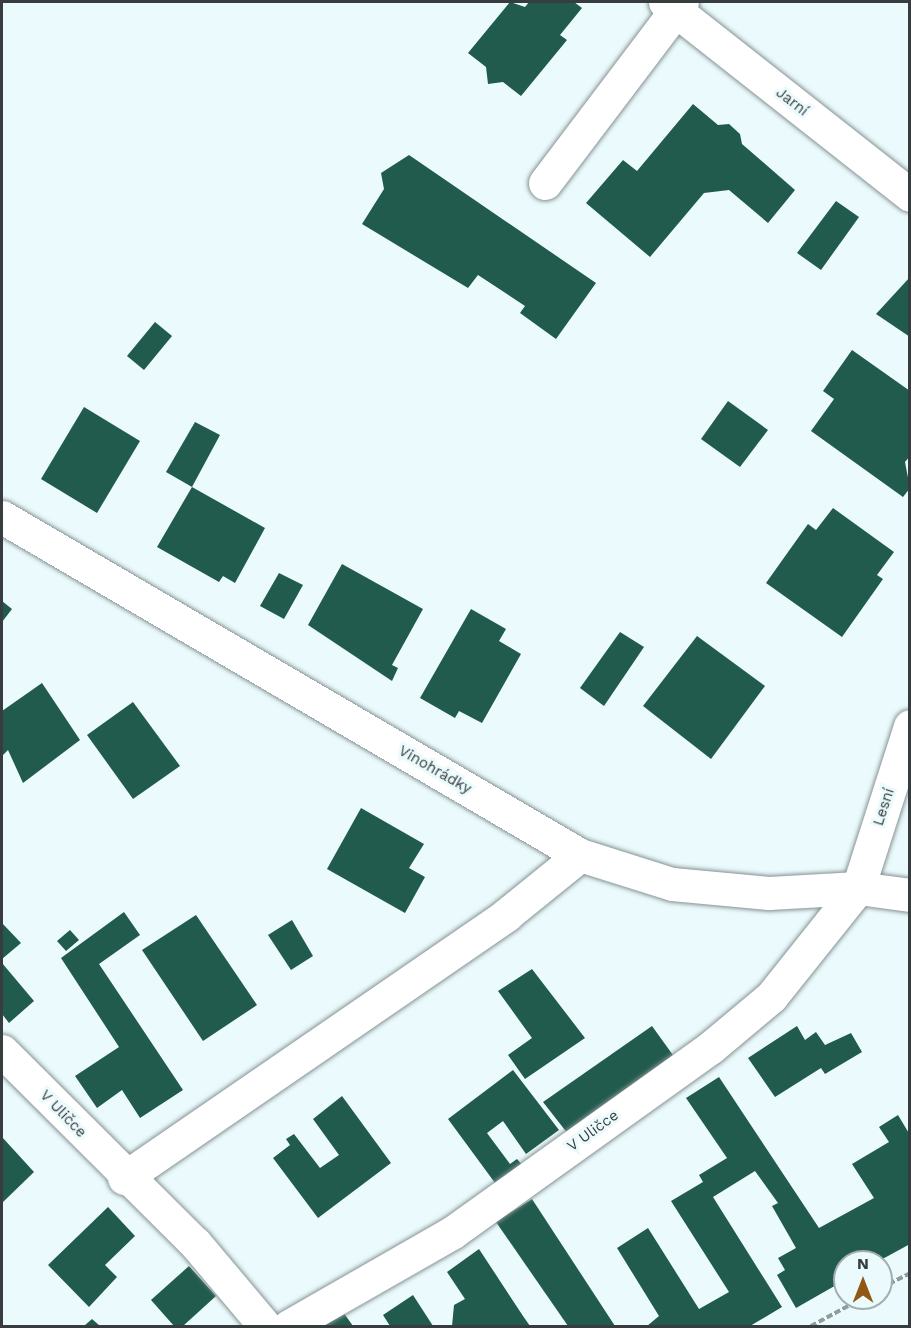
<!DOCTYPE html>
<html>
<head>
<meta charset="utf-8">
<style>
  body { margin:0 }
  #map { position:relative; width:911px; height:1328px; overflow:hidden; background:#ebfafc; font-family:"Work Sans",sans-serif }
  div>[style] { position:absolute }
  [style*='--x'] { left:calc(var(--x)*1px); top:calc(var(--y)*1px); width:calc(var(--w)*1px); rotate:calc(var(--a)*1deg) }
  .building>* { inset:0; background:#215b4d }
  .path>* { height:4px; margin-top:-2px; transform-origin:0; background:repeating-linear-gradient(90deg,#909b9c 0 6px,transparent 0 9px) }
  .roads { filter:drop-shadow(0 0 2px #869395) drop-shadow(0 0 2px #869395) }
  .minor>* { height:33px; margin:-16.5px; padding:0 16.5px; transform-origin:16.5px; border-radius:16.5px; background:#fff }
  span { translate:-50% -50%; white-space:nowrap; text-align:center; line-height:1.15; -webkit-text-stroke:6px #ebfafc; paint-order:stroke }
  .street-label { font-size:15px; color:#373d3e }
  .frame { position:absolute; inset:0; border:3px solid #373d3e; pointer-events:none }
  .north { position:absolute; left:833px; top:1250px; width:60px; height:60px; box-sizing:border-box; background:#ebfafc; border:2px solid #a3aeb0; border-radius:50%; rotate:0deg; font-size:16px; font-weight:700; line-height:24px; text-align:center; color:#373d3e }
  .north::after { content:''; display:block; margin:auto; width:21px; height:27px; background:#915813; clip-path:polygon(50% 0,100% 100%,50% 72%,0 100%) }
</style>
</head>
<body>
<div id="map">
  <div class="building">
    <i style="clip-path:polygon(510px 2px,525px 7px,529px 2px,574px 2px,582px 8px,560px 35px,567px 40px,521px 96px,503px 82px,488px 84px,486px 67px,468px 53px)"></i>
    <i style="clip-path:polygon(693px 104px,718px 125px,729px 124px,740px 134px,742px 144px,795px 190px,768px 223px,729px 190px,704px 193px,650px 257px,586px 203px,623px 160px,637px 171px)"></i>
    <i style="clip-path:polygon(409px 155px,596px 283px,556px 339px,520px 313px,525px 306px,478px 275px,468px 288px,362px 224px,384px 189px,381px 173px)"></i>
    <i style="clip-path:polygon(836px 201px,859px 217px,821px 270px,797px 253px)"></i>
    <i style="clip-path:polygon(910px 277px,910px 337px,876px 314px)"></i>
    <i style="clip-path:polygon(155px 322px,172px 336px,144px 370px,127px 356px)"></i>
    <i style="clip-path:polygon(852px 350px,910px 391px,910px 456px,905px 462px,910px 488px,903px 497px,811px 431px,834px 399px,823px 391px)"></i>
    <i style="clip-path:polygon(728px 401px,768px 430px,740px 467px,701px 439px)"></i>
    <i style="clip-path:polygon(84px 407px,140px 441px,97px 513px,41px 479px)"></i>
    <i style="clip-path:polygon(195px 422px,220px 435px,192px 487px,166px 472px)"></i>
    <i style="clip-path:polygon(192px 487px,265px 528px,235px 583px,223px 576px,219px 582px,157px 547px)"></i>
    <i style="clip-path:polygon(833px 508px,894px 552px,877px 575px,883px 579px,842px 637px,766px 583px,808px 524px,816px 530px)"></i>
    <i style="clip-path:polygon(342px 564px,423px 609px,392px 665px,398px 668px,392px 681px,308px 625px)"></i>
    <i style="clip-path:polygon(279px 573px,303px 585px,284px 619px,260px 606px)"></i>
    <i style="clip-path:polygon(2px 601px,12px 609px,2px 622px)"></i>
    <i style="clip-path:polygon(471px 609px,506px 629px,499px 641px,521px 654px,482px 723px,459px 711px,455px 718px,420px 698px)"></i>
    <i style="clip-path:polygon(620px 632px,644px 647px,604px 706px,580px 688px)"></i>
    <i style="clip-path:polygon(697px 636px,765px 686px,711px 759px,643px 706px)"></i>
    <i style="clip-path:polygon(42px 683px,80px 740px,23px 783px,8px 750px,2px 756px,2px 711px)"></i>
    <i style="clip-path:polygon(133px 702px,180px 766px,133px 799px,87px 735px)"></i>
    <i style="clip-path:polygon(361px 808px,424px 844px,409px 868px,425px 877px,405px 913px,327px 869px)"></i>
    <i style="clip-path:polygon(124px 912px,140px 935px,99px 964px,183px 1090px,140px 1118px,122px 1090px,97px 1108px,75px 1076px,119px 1047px,61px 958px)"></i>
    <i style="clip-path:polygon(196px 915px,257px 1005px,203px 1041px,142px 950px)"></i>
    <i style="clip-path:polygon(292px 920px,313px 956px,291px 970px,268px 935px)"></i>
    <i style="clip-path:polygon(2px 923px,21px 943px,2px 959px)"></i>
    <i style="clip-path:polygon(70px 930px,79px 940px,66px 951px,57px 941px)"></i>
    <i style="clip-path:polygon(2px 963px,34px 1001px,9px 1023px,2px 1014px)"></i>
    <i style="clip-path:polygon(532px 969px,585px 1038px,525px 1079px,508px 1055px,532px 1038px,498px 991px)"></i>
    <i style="clip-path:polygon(652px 1026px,675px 1058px,568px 1134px,543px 1102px)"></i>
    <i style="clip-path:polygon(797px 1026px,805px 1040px,816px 1032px,825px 1045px,851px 1033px,862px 1052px,825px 1074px,821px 1068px,775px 1097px,748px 1058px)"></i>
    <i style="clip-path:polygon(513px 1070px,559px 1130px,526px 1154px,503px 1121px,487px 1133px,510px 1164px,517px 1159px,525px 1168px,498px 1187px,448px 1119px)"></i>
    <i style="clip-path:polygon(719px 1077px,819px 1228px,874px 1198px,852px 1164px,889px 1142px,879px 1127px,898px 1115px,910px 1135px,910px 1244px,877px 1262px,845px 1262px,845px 1280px,796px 1308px,777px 1275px,785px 1270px,778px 1258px,796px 1248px,772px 1206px,778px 1203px,755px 1171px,713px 1197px,782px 1307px,750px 1326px,647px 1326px,659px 1316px,617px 1248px,648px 1228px,699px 1309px,729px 1292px,671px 1201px,703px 1182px,699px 1175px,727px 1158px,686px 1098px)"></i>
    <i style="clip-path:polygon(342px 1096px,391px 1163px,318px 1218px,273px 1158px,290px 1145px,286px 1139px,294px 1134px,320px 1168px,339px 1155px,313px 1119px)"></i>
    <i style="clip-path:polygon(2px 1137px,34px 1172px,2px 1203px)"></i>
    <i style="clip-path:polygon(532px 1199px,615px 1326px,568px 1326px,496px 1222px)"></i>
    <i style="clip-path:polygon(108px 1207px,135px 1236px,105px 1265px,117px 1277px,89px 1307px,48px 1265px)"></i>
    <i style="clip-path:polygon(479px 1249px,523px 1316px,530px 1326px,452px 1326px,454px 1305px,465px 1299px,447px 1272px)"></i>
    <i style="clip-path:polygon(189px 1266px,216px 1296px,183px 1326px,174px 1326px,151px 1300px)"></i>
    <i style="clip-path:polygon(413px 1295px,433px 1326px,390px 1326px,383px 1315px)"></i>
    <i style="clip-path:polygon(343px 1312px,353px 1326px,320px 1326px)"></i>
    <i style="clip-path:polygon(92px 1319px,100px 1326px,84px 1326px)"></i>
  </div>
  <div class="path">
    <i style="--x:881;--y:1288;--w:33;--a:-27"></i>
    <i style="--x:811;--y:1326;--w:59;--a:-28.3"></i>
  </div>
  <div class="roads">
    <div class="minor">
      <i style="--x:665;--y:2;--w:312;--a:38.2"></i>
      <i style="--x:545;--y:183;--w:227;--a:-52.9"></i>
      <i style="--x:2;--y:517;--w:670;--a:30.32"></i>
      <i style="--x:580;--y:855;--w:96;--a:17.5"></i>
      <i style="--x:672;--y:884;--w:97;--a:5.3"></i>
      <i style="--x:769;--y:893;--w:89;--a:-3.2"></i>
      <i style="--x:858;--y:888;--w:52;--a:7.7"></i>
      <i style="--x:2;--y:1051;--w:272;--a:44.9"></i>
      <i style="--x:195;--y:1243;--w:109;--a:49.9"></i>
      <i style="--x:124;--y:1178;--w:464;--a:-34.5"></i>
      <i style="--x:506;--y:915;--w:95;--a:-39"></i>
      <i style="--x:289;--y:1326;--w:189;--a:-29.8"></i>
      <i style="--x:453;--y:1232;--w:316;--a:-35.6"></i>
      <i style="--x:710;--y:1048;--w:80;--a:-39.9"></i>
      <i style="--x:771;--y:997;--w:139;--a:-51.4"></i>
      <i style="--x:858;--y:888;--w:170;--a:-72.2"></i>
    </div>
  </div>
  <div class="street-label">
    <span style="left:792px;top:102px;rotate:38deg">Jarní</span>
    <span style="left:435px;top:770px;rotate:30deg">Vinohrádky</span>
    <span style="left:884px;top:807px;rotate:-72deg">Lesní</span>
    <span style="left:63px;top:1114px;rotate:46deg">V Uličce</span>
    <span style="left:593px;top:1131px;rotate:-36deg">V Uličce</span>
  </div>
  <div class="frame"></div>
  <div class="north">N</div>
</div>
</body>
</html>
